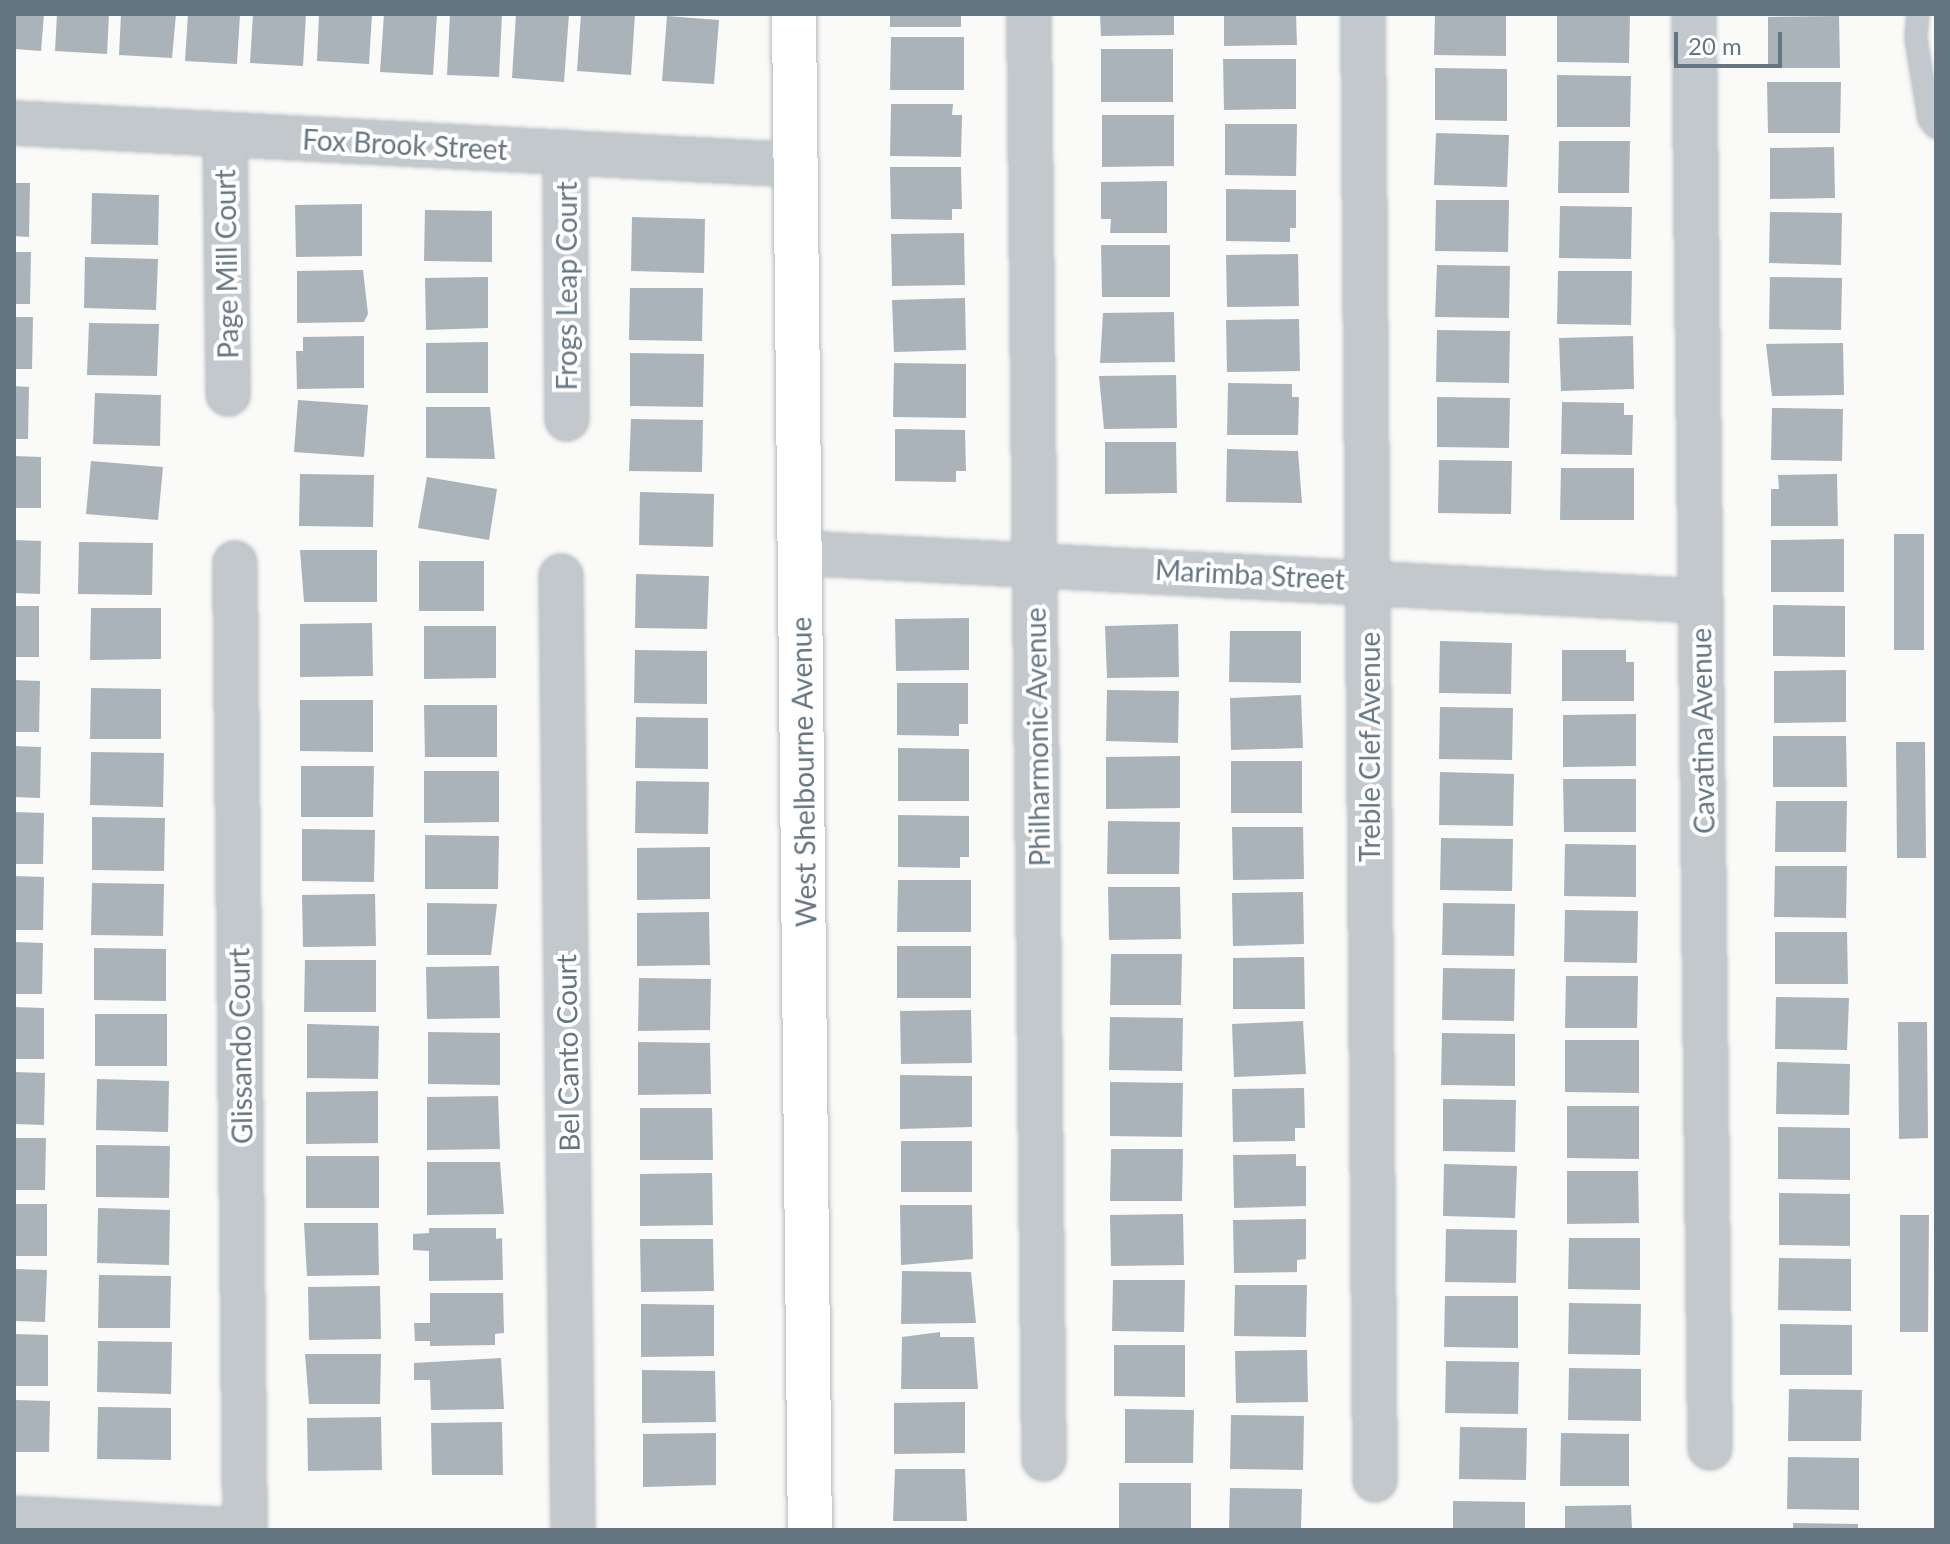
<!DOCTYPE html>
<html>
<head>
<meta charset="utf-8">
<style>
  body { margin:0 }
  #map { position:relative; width:1950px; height:1544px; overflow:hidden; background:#fafaf8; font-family:Lato,sans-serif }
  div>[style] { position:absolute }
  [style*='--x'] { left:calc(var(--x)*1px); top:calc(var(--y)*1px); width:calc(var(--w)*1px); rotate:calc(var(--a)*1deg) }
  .building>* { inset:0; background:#aab3b9 }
  .roads { filter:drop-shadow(0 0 2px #b3babf) drop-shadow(0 0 2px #b3babf) }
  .lane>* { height:20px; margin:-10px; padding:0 10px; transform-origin:10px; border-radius:10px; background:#c3c8cc }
  .street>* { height:42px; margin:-21px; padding:0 21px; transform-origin:21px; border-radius:21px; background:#c3c8cc }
  .secondary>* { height:44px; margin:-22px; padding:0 22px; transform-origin:22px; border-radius:22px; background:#fff }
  span { translate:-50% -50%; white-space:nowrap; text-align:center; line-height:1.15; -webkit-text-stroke:8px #fff; paint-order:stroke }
  .street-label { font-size:28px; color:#657683 }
  .frame { position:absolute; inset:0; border:16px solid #657683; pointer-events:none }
  .scale { position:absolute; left:1674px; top:32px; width:108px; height:36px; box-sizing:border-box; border:4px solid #657683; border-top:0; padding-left:10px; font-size:24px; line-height:28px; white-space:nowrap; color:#657683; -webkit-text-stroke:6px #fff; paint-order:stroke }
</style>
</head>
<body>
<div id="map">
  <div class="building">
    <i style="clip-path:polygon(14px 14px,44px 14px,41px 51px,14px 49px)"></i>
    <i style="clip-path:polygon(57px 14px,109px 14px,107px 54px,55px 51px)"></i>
    <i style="clip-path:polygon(121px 14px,176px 14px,172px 58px,119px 55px)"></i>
    <i style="clip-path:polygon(188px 14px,240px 14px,237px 64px,185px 61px)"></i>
    <i style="clip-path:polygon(253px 14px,306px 14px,303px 66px,250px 63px)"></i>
    <i style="clip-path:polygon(319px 14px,372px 14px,369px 64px,317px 61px)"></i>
    <i style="clip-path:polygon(384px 14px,437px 14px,433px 75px,380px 72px)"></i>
    <i style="clip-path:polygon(450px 14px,502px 14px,499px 77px,447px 75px)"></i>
    <i style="clip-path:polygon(516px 14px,569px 14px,564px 82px,512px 78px)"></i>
    <i style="clip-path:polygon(581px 14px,635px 14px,631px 75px,577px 71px)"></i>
    <i style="clip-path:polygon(890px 14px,961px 14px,961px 27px,890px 27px)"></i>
    <i style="clip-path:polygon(1100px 14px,1174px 14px,1174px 35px,1101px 36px)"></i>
    <i style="clip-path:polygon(1224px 14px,1296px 14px,1297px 45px,1224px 46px)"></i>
    <i style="clip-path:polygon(1435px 14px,1506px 14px,1506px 56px,1434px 55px)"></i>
    <i style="clip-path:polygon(1557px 14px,1630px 14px,1629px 63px,1557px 62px)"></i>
    <i style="clip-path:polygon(667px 16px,719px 20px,714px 84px,662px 81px)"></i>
    <i style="clip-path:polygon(1839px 16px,1840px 68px,1768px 68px,1768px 17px)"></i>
    <i style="clip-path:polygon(891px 37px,964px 37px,964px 90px,890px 90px)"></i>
    <i style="clip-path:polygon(1101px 49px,1173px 49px,1173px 102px,1101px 102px)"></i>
    <i style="clip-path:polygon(1223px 59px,1296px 59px,1296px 109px,1224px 110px)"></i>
    <i style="clip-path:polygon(1435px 68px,1507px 69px,1507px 121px,1435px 120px)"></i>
    <i style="clip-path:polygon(1557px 75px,1631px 76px,1630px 127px,1557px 127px)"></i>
    <i style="clip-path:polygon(1767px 82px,1841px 82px,1840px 133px,1768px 133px)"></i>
    <i style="clip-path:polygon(891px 104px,953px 104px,952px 115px,962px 115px,961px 157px,890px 156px)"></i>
    <i style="clip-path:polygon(1102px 115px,1174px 115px,1174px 166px,1102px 167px)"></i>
    <i style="clip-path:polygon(1225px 124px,1297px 124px,1296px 176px,1225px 175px)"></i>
    <i style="clip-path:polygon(1436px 133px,1509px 135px,1507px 187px,1434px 185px)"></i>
    <i style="clip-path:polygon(1559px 141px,1630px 141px,1629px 193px,1558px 193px)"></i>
    <i style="clip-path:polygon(1834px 147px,1835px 198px,1770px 199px,1770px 148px)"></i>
    <i style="clip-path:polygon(890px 167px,961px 167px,962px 209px,952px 209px,952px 220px,891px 219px)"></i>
    <i style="clip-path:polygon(1167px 181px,1167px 233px,1110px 233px,1111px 219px,1101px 219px,1101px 182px)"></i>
    <i style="clip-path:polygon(14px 183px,30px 183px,29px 237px,14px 236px)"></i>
    <i style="clip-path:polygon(1226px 189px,1296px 190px,1296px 228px,1290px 228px,1290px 242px,1226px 241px)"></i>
    <i style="clip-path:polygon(92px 193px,159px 195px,158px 245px,91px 244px)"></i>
    <i style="clip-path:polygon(1436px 200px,1509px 200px,1508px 252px,1435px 251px)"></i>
    <i style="clip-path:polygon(362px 204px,362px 256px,296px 257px,295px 205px)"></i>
    <i style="clip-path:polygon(1560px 206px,1632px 207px,1631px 259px,1559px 258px)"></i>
    <i style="clip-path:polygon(425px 210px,492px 211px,492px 262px,424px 261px)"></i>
    <i style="clip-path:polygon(1770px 212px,1842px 213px,1841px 265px,1769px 263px)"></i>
    <i style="clip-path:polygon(632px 217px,705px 219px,704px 273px,631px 271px)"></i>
    <i style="clip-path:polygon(964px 233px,965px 285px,892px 286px,891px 234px)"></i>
    <i style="clip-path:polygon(1101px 245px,1170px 245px,1170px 297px,1102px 297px)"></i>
    <i style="clip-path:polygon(14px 252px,31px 252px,30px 304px,14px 304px)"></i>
    <i style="clip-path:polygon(1298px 254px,1299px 306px,1227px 307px,1226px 255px)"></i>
    <i style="clip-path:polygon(85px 257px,158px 259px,156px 310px,84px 308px)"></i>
    <i style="clip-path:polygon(1437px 265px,1510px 266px,1509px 318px,1435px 317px)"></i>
    <i style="clip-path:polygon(363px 270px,368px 314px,364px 322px,297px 323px,297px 271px)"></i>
    <i style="clip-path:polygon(1558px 271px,1632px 271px,1631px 325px,1557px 324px)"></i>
    <i style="clip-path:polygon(488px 277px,488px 328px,426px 330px,425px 278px)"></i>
    <i style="clip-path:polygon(1770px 277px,1842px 278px,1841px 330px,1769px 329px)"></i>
    <i style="clip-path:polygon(630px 288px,703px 288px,702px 341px,629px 340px)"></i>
    <i style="clip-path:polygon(965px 298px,966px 350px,894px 352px,892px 300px)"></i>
    <i style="clip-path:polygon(1174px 312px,1175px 362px,1100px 363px,1103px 313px)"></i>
    <i style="clip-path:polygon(14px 317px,33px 317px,32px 369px,14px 369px)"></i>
    <i style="clip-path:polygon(1299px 319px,1300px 371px,1227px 372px,1226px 320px)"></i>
    <i style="clip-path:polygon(89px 323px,159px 324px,157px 376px,87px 375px)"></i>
    <i style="clip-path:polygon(1437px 330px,1510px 331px,1509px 383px,1436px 382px)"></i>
    <i style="clip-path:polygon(364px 336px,364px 388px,297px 389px,296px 351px,303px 351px,303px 337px)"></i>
    <i style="clip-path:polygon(1633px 336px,1634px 389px,1561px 391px,1559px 338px)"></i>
    <i style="clip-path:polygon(488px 342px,488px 393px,426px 393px,426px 343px)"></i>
    <i style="clip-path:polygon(1843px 343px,1844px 395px,1772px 396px,1766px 344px)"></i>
    <i style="clip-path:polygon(630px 353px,704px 354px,703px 407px,630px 406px)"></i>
    <i style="clip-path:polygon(894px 363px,966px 364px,966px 418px,893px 417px)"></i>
    <i style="clip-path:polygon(1176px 375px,1177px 428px,1104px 429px,1099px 376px)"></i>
    <i style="clip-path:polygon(1228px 383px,1292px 384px,1292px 397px,1299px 397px,1298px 435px,1227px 435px)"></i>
    <i style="clip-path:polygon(14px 386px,29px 387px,28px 439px,14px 439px)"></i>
    <i style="clip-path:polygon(95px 393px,161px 395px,160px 446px,93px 444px)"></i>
    <i style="clip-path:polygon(1437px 397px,1510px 398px,1509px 448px,1437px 447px)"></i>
    <i style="clip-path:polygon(298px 400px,368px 405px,364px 457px,294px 452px)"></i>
    <i style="clip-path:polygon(1562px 402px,1624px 403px,1624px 415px,1633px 415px,1632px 455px,1561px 454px)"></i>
    <i style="clip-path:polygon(426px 407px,490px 407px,495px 459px,426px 458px)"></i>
    <i style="clip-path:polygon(1772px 408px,1843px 409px,1842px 461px,1771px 460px)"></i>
    <i style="clip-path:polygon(631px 419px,703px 420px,702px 472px,629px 471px)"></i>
    <i style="clip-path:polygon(895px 429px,965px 430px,966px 471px,956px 471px,956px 482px,895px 481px)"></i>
    <i style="clip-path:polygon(1105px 442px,1176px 442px,1177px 493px,1105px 494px)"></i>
    <i style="clip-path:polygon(1227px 449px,1298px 451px,1302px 503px,1226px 502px)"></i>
    <i style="clip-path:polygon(14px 456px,41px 457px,41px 508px,14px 508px)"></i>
    <i style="clip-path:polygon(1439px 460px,1512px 461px,1511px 514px,1438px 513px)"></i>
    <i style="clip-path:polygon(91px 461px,163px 467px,158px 520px,86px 514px)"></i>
    <i style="clip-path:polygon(1561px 468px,1634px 468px,1634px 520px,1560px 520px)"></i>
    <i style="clip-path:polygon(300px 474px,374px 475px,373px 527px,299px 526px)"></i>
    <i style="clip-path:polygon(1837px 474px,1838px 526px,1771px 526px,1771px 489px,1779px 489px,1778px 475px)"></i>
    <i style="clip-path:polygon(427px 477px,497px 489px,489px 540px,418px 528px)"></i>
    <i style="clip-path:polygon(640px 492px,714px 494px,713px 547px,639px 545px)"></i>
    <i style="clip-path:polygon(1894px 534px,1924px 534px,1924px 650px,1894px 650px)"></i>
    <i style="clip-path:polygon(1844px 539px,1844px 592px,1771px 592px,1771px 540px)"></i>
    <i style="clip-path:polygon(14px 540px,41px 541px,40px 594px,14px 593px)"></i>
    <i style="clip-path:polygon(79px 542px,153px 543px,152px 595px,78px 594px)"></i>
    <i style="clip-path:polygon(300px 550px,377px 550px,377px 602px,304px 602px)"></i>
    <i style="clip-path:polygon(419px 561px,484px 561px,484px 611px,419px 611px)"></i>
    <i style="clip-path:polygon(636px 574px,709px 576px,707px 629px,635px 628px)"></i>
    <i style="clip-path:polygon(1773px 605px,1845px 606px,1845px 657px,1773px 656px)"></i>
    <i style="clip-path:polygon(14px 606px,39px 606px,39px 657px,14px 657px)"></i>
    <i style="clip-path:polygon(91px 608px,161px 608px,161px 659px,90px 660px)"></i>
    <i style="clip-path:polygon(969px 618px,969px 670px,896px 671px,895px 619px)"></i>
    <i style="clip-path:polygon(372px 623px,373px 676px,300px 677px,300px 624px)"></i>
    <i style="clip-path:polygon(1178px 624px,1179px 677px,1107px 678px,1105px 626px)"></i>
    <i style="clip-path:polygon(424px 626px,496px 626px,496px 678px,424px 679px)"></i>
    <i style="clip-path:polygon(1230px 631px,1301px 631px,1301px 683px,1229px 682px)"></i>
    <i style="clip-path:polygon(1440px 641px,1512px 643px,1511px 694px,1439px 693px)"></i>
    <i style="clip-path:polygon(635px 650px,707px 651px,707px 704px,634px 703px)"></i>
    <i style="clip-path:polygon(1562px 650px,1626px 650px,1626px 662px,1634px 662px,1634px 701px,1562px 701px)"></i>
    <i style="clip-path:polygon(1846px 670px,1846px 722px,1774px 723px,1774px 671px)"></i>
    <i style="clip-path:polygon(14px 680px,40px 681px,39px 732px,14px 732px)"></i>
    <i style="clip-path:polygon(897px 683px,968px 683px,968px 724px,959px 724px,959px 736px,897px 735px)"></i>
    <i style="clip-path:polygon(91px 688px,161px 689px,161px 739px,90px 739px)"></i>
    <i style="clip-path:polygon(1107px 690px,1179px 691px,1178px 743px,1106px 741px)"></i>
    <i style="clip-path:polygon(1301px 695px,1303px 748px,1231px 750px,1230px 698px)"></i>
    <i style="clip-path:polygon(300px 700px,373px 700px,373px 752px,300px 751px)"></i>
    <i style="clip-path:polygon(424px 705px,497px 705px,497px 757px,425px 757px)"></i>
    <i style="clip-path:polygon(1440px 707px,1513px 708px,1512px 760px,1439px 759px)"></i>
    <i style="clip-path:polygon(1636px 714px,1636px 766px,1563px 767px,1563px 715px)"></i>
    <i style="clip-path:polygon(636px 717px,708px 718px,708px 769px,635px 768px)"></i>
    <i style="clip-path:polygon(1773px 736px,1846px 736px,1847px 787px,1773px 787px)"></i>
    <i style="clip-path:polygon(1896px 742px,1925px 742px,1926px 858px,1897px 858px)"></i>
    <i style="clip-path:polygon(14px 746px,41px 747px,40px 798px,14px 797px)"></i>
    <i style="clip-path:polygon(898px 748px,969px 749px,969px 801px,898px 801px)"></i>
    <i style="clip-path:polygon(91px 752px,164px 753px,163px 807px,90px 805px)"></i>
    <i style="clip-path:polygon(1180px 756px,1180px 808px,1106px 809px,1106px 757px)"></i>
    <i style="clip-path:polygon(1231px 761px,1302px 761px,1302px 813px,1231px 813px)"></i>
    <i style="clip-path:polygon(301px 766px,374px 766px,373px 817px,301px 817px)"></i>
    <i style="clip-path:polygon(424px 771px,499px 771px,499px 822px,424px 823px)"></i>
    <i style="clip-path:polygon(1440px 772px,1514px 774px,1513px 826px,1439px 825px)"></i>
    <i style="clip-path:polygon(1563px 779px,1636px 779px,1636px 832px,1564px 832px)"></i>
    <i style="clip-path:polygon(636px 781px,709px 782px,708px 834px,635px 833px)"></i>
    <i style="clip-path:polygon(1776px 801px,1847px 801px,1846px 852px,1775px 852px)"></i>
    <i style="clip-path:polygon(14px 812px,44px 813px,43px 864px,14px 864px)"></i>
    <i style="clip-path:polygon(898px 815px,969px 816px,969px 857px,960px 857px,960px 868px,898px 867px)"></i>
    <i style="clip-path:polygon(92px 817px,165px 818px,164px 871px,92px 870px)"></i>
    <i style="clip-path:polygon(1108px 821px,1180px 822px,1179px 874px,1107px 874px)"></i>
    <i style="clip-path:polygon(1232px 827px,1303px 827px,1304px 879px,1233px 880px)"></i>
    <i style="clip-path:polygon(302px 829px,375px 830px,374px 882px,302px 881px)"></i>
    <i style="clip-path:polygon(425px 835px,499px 836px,498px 889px,425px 889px)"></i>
    <i style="clip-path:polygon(1441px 838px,1513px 839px,1512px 891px,1440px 890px)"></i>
    <i style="clip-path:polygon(1565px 844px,1636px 845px,1636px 897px,1564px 896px)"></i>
    <i style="clip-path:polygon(710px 847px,710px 899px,637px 900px,637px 848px)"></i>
    <i style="clip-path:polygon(1775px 866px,1847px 866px,1846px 918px,1774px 917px)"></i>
    <i style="clip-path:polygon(14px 876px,44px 877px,43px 930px,14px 930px)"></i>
    <i style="clip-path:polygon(898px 880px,971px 880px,971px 932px,897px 932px)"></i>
    <i style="clip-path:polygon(92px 883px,164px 884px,163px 936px,91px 935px)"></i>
    <i style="clip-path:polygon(1108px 887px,1180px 887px,1181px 939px,1109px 940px)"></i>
    <i style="clip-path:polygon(1303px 892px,1304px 944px,1233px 946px,1232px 893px)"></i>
    <i style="clip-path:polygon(375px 894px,376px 946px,303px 947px,302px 895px)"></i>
    <i style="clip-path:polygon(427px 903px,497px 904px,491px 955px,427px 955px)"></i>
    <i style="clip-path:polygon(1443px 903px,1515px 904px,1514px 956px,1442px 955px)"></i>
    <i style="clip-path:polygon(1565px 910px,1638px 911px,1637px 963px,1564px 962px)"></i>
    <i style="clip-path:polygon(709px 912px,710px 965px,637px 966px,637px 913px)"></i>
    <i style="clip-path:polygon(1775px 932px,1847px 932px,1848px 984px,1775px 984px)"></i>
    <i style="clip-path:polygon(14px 942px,43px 943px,42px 994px,14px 994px)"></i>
    <i style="clip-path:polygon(897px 946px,971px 946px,971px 998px,897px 998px)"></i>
    <i style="clip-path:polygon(94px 948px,166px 949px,166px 1001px,94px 1000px)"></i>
    <i style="clip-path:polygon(1111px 954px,1182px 954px,1181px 1005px,1110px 1005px)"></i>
    <i style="clip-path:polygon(1304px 957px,1305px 1009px,1233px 1009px,1233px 958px)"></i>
    <i style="clip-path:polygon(305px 960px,376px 960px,376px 1012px,304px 1012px)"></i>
    <i style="clip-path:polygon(499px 966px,500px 1018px,427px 1019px,426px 967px)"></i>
    <i style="clip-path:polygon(1443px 968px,1515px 969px,1514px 1021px,1442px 1020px)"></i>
    <i style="clip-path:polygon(1566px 976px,1638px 976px,1637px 1028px,1565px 1028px)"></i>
    <i style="clip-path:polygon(639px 978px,711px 979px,710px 1030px,638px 1031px)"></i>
    <i style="clip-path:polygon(1776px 997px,1849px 998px,1847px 1050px,1775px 1049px)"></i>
    <i style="clip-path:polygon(14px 1007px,44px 1008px,44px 1059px,14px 1059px)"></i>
    <i style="clip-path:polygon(971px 1010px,972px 1063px,901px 1064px,900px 1011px)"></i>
    <i style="clip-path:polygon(95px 1014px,167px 1014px,167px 1066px,95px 1066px)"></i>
    <i style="clip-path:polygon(1110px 1017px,1183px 1018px,1182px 1071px,1109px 1070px)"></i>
    <i style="clip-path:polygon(1303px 1021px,1306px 1074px,1234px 1077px,1232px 1024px)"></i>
    <i style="clip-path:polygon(1898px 1022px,1927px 1022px,1928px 1138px,1899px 1139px)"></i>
    <i style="clip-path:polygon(307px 1024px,379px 1026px,378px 1079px,307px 1078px)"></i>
    <i style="clip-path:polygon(428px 1032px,500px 1033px,500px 1085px,428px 1084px)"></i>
    <i style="clip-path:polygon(1442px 1033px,1515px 1034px,1515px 1086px,1441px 1085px)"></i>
    <i style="clip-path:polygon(1565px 1040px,1639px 1040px,1639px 1093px,1565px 1092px)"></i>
    <i style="clip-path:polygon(638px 1042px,710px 1043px,711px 1094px,638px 1095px)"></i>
    <i style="clip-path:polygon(1777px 1062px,1850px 1064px,1849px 1115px,1776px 1114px)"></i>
    <i style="clip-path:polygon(14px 1072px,45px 1073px,44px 1125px,14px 1124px)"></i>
    <i style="clip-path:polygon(900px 1075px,972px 1076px,972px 1127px,900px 1129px)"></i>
    <i style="clip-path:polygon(97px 1079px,169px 1081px,168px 1132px,96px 1130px)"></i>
    <i style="clip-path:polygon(1110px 1082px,1183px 1083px,1182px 1137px,1110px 1136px)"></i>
    <i style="clip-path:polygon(1304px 1088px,1305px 1128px,1295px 1128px,1295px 1141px,1233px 1142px,1232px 1089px)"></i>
    <i style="clip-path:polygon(378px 1091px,378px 1143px,306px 1144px,306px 1092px)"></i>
    <i style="clip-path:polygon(498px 1096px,500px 1149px,427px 1150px,427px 1097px)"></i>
    <i style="clip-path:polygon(1443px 1099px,1516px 1100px,1515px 1152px,1443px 1151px)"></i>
    <i style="clip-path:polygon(1567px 1106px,1639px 1106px,1639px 1159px,1567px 1158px)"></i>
    <i style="clip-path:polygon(640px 1108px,712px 1108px,713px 1160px,640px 1160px)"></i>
    <i style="clip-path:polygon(1778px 1127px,1850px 1128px,1850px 1180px,1778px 1179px)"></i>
    <i style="clip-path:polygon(14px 1138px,46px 1138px,45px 1190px,14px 1190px)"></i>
    <i style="clip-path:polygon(901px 1141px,972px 1141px,972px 1192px,901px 1192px)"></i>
    <i style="clip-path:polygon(96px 1145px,170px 1146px,169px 1198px,96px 1197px)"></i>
    <i style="clip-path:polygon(1111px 1149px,1183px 1149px,1182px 1201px,1110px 1201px)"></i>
    <i style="clip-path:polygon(1296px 1154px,1296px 1166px,1306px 1166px,1306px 1206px,1234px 1208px,1233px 1155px)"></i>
    <i style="clip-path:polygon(306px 1156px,379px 1156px,379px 1208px,306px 1208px)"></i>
    <i style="clip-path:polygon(427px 1162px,500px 1162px,504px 1214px,427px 1215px)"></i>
    <i style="clip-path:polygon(1444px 1164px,1517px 1166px,1515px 1218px,1443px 1216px)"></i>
    <i style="clip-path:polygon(1567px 1171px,1638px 1171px,1639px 1223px,1567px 1224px)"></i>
    <i style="clip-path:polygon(712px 1173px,713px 1225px,640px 1226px,640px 1174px)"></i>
    <i style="clip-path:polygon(1779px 1193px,1850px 1194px,1850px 1246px,1779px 1245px)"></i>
    <i style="clip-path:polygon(14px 1204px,47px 1204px,47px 1256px,14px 1256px)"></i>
    <i style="clip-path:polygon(900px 1205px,972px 1205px,973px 1259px,901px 1265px)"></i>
    <i style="clip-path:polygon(98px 1208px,170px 1210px,169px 1265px,97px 1263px)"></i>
    <i style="clip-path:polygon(1183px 1214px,1184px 1265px,1111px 1266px,1110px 1215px)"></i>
    <i style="clip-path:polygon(1900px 1215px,1929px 1215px,1928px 1332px,1900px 1332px)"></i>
    <i style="clip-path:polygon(1306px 1219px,1306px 1259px,1297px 1260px,1297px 1272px,1234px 1273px,1233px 1220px)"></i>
    <i style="clip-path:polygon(304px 1223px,378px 1223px,379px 1275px,307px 1276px)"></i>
    <i style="clip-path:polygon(429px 1228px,496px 1228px,496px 1239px,502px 1238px,503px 1280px,429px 1281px,429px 1251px,413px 1250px,413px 1234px,429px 1233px)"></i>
    <i style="clip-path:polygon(1446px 1229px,1517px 1230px,1516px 1283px,1445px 1282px)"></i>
    <i style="clip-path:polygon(1569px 1238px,1640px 1238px,1640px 1290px,1568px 1289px)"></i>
    <i style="clip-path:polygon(640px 1239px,713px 1239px,714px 1291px,641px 1292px)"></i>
    <i style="clip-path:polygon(1779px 1258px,1851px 1259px,1851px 1311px,1778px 1310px)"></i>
    <i style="clip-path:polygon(14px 1269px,47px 1270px,45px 1322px,14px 1321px)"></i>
    <i style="clip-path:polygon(902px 1271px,971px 1272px,976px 1323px,901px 1324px)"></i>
    <i style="clip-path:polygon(99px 1275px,171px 1276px,170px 1328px,98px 1328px)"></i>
    <i style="clip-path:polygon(1113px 1280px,1185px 1280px,1184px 1332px,1112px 1331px)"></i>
    <i style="clip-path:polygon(1235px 1285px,1307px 1285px,1306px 1337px,1234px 1336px)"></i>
    <i style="clip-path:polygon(380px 1286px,381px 1339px,309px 1340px,308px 1287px)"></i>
    <i style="clip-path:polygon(430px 1293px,503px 1293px,504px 1333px,495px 1334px,495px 1345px,430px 1346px,430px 1341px,415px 1341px,414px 1323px,430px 1323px)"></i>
    <i style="clip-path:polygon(1445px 1296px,1518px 1296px,1518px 1348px,1444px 1347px)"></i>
    <i style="clip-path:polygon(1569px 1303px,1641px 1304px,1640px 1355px,1568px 1354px)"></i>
    <i style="clip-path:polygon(641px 1304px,714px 1305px,714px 1356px,641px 1357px)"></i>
    <i style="clip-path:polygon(1780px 1324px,1852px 1325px,1852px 1375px,1780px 1375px)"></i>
    <i style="clip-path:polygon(940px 1332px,940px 1337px,974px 1337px,978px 1389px,901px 1389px,902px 1337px)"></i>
    <i style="clip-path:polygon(14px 1334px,48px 1335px,48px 1386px,14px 1386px)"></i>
    <i style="clip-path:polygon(98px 1341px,172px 1342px,171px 1394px,97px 1392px)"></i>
    <i style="clip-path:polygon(1114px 1345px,1185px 1345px,1185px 1397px,1114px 1396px)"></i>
    <i style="clip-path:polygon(1307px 1350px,1308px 1402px,1236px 1403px,1235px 1351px)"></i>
    <i style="clip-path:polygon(305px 1354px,381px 1354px,380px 1404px,309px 1404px)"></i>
    <i style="clip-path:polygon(501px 1358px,504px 1409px,431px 1410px,430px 1380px,414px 1380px,414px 1363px)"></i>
    <i style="clip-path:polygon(1446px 1361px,1519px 1362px,1518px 1414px,1445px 1413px)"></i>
    <i style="clip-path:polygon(1569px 1368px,1641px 1369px,1641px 1421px,1568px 1420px)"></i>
    <i style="clip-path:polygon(642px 1370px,715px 1371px,716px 1422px,642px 1423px)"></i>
    <i style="clip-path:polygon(1789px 1389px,1862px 1390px,1861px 1441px,1788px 1441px)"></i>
    <i style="clip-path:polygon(14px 1400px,50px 1401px,49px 1452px,14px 1452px)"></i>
    <i style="clip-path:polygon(965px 1402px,965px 1453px,894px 1454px,894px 1403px)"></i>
    <i style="clip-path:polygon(98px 1407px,171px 1408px,171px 1460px,97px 1459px)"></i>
    <i style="clip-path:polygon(1125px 1409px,1194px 1410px,1193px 1463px,1125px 1463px)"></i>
    <i style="clip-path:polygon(1231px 1415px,1304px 1416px,1303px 1470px,1230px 1469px)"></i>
    <i style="clip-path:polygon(381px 1417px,382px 1470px,308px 1471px,307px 1418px)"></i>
    <i style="clip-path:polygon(502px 1422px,503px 1475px,432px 1475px,431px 1423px)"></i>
    <i style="clip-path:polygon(1460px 1427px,1527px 1428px,1526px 1480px,1459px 1479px)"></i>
    <i style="clip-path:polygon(716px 1433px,716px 1485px,643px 1487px,643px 1434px)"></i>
    <i style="clip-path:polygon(1561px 1433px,1629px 1434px,1629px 1486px,1560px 1486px)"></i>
    <i style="clip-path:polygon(1788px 1457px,1859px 1458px,1859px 1510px,1787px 1509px)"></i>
    <i style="clip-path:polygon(895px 1469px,965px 1469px,967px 1521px,893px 1521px)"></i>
    <i style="clip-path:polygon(1119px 1483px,1191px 1483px,1191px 1530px,1119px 1530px)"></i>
    <i style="clip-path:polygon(1230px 1488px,1302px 1489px,1301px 1530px,1229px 1530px)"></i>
    <i style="clip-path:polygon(1453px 1501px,1525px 1502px,1525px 1530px,1453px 1530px)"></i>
    <i style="clip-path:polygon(1631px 1505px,1632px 1530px,1565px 1530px,1565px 1506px)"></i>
    <i style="clip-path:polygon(1793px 1523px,1858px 1524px,1858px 1530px,1793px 1530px)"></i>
  </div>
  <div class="roads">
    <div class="lane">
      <i style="--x:1918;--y:14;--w:25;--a:95"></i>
      <i style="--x:1916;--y:39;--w:81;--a:80.8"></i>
      <i style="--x:1929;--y:119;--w:11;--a:52"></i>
    </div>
    <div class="street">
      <i style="--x:1029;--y:14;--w:1445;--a:89.41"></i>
      <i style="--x:1363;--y:14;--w:1466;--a:89.53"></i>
      <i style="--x:1694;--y:14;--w:1434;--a:89.36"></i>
      <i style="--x:14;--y:123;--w:783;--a:3.07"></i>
      <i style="--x:225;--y:134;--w:260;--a:89.3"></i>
      <i style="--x:565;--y:152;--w:267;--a:89.6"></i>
      <i style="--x:800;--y:553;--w:901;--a:3.05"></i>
      <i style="--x:235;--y:563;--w:967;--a:89.41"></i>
      <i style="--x:561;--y:576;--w:954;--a:89.28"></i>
      <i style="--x:14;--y:1518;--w:224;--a:3.1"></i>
    </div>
    <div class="secondary">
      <i style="--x:794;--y:14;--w:1516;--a:89.4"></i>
    </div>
  </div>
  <div class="street-label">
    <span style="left:405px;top:144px;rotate:3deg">Fox Brook Street</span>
    <span style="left:226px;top:264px;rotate:-91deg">Page Mill Court</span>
    <span style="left:566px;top:286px;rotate:-90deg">Frogs Leap Court</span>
    <span style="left:1250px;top:574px;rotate:3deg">Marimba Street</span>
    <span style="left:1702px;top:731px;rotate:-91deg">Cavatina Avenue</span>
    <span style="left:1037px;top:737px;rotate:-91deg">Philharmonic Avenue</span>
    <span style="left:1369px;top:747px;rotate:-90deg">Treble Clef Avenue</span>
    <span style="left:803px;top:772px;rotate:-91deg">West Shelbourne Avenue</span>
    <span style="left:240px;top:1046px;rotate:-91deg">Glissando Court</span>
    <span style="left:567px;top:1053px;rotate:-91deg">Bel Canto Court</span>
  </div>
  <div class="frame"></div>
  <div class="scale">20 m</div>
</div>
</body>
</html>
